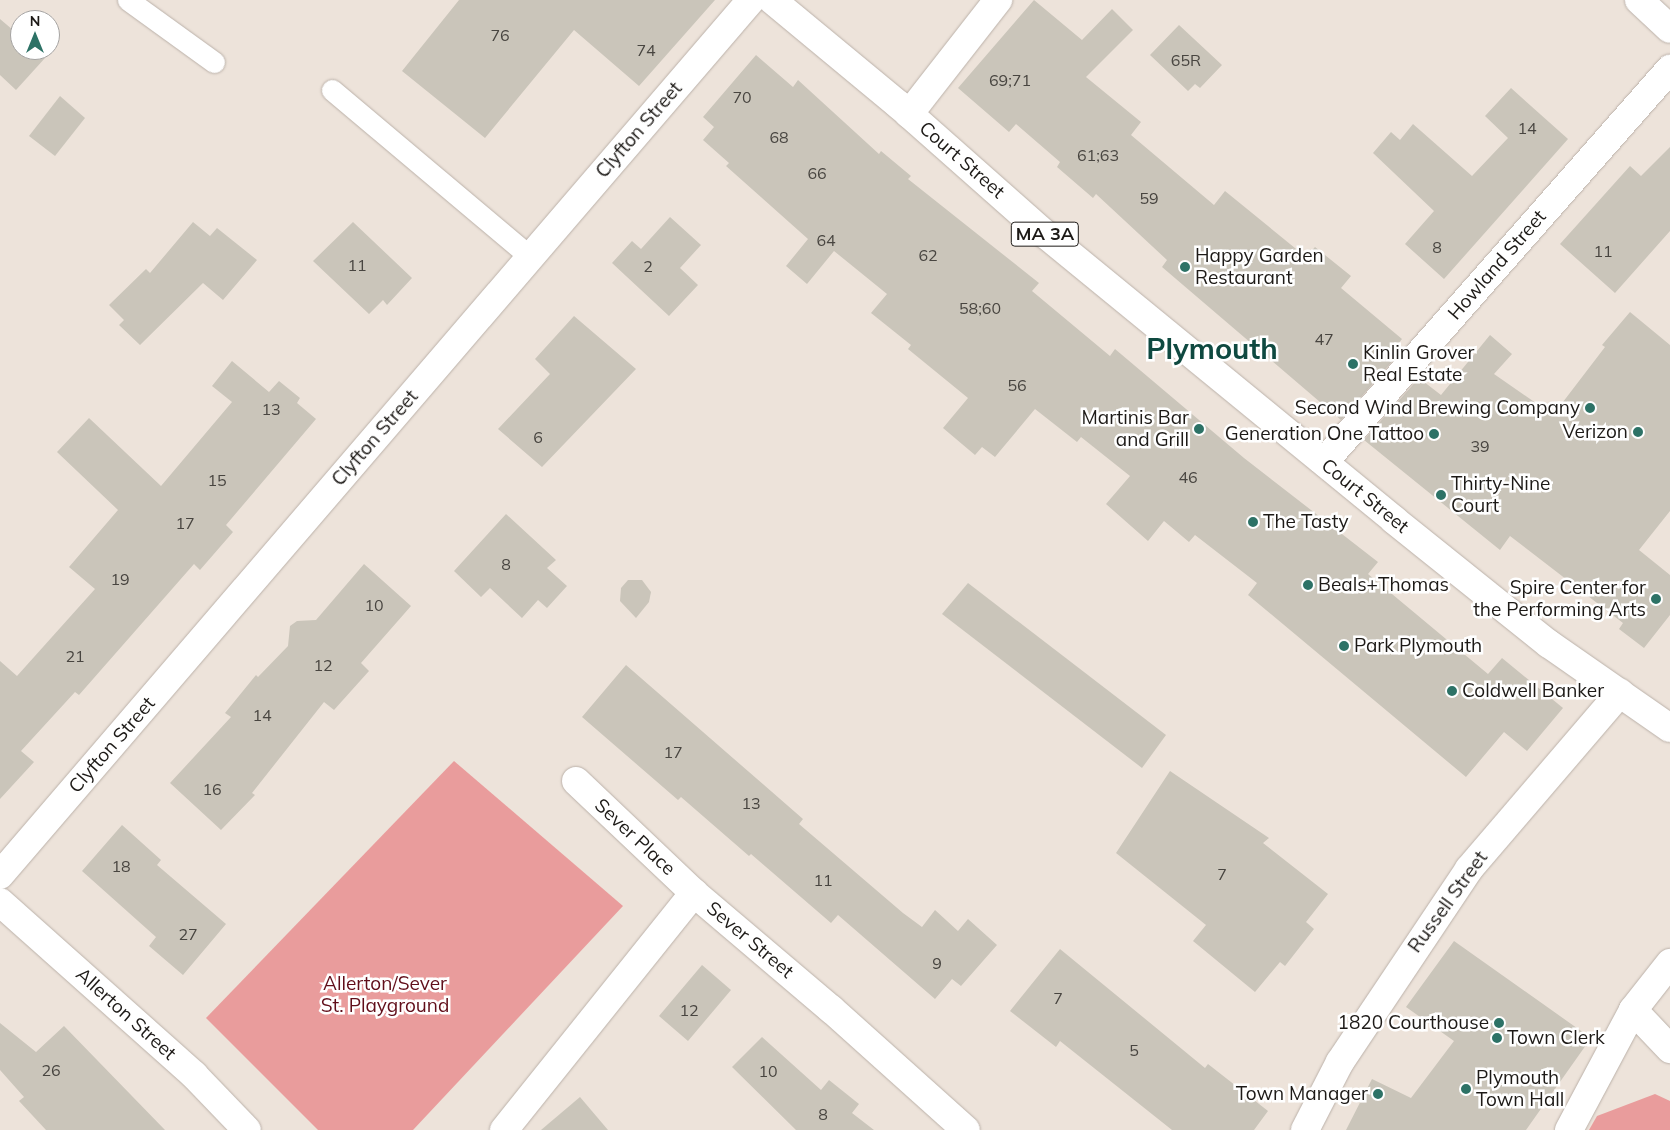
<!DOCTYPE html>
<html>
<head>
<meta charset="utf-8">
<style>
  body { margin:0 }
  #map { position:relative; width:1670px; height:1130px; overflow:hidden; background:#ede3da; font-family:Mulish,sans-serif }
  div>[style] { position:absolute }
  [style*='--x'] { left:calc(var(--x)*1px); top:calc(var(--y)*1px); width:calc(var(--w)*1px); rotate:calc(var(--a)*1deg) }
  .green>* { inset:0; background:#e99c9c }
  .building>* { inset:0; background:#cac5ba }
  .roads { filter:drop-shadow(0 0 1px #bbb1a9) drop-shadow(0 0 1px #bbb1a9) }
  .service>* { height:21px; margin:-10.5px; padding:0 10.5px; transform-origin:10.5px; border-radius:10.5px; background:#fff }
  .minor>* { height:28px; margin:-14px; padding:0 14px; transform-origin:14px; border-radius:14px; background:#fff }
  .primary>* { height:28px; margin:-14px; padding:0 14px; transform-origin:14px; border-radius:14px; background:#fff }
  .dots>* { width:14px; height:14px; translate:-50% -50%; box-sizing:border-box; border:2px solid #fff; border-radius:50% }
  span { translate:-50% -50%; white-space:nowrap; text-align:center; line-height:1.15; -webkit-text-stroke:5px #fff; paint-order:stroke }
  .number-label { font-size:16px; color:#484540 }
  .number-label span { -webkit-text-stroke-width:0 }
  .shield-label span { padding:1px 4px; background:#fff; border:1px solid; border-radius:4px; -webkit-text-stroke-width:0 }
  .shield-label { font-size:18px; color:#1d1a17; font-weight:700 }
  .street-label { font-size:19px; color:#1d1a17 }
  .poi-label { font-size:19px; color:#1d1a17 }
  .left { translate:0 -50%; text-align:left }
  .right { translate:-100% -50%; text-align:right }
  .park-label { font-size:19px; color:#610e1a }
  .town-label { font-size:29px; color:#0f4940; font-weight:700 }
  .north { position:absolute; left:10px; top:10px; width:50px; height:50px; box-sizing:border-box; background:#fff; border:1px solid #a5a3a2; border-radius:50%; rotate:0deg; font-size:14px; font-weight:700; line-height:20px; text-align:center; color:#1d1a17 }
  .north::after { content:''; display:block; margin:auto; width:18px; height:22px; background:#2d7266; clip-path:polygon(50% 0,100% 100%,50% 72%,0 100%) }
</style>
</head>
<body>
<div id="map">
  <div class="green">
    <i style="clip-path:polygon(454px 761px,623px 906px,413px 1130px,318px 1130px,206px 1018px)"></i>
    <i style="clip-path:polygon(1655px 1094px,1670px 1101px,1670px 1130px,1589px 1130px,1597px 1116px)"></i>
  </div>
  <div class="building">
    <i style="clip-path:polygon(459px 0,715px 0,639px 86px,574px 30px,485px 138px,402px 71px)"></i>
    <i style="clip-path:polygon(1034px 0,1082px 40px,1112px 9px,1133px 30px,1086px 77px,1141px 122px,1131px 135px,1214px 205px,1225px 191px,1306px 257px,1315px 247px,1351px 276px,1341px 288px,1402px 339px,1390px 354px,1395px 358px,1341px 420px,1162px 267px,1167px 260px,1096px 194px,1093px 198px,1057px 167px,1060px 162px,1016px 124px,1009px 132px,958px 88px)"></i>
    <i style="clip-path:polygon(0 19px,20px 36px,20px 50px,36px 50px,45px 58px,16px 90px,0 75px)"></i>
    <i style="clip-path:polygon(1179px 25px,1222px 65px,1200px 88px,1195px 84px,1188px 91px,1150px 55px)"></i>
    <i style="clip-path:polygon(756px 55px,793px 87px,798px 80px,879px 154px,881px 151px,911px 176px,908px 179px,1039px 283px,1032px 291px,1110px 356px,1115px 349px,1244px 458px,1378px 562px,1368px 574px,1488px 674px,1502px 658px,1563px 708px,1527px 751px,1504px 732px,1466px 777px,1248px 595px,1257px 583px,1195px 535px,1189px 542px,1164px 521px,1148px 541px,1106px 504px,1130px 476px,1081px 437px,1077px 442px,1035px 409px,995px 457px,982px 447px,975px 455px,943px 428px,968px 398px,908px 349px,911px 345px,871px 313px,887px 294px,834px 251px,807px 284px,786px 266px,808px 239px,726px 166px,729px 163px,703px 140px,714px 127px,703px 117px)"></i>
    <i style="clip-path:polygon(1511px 88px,1568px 139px,1444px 279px,1405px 244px,1434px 211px,1373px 153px,1391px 132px,1400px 140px,1413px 124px,1472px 176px,1508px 138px,1485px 116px)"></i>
    <i style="clip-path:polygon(60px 96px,85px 118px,55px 156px,29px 136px)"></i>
    <i style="clip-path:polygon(1670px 147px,1670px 231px,1615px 293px,1560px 244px,1630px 166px,1641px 176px)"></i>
    <i style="clip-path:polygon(670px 217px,701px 245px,680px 268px,698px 285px,669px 316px,612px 263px,632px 241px,641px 249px)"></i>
    <i style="clip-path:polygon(193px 222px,210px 236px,217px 228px,257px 260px,223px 300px,203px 283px,140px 345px,119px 325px,124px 320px,109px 305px,146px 269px,150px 273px)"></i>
    <i style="clip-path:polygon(353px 222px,412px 278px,387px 305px,383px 300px,369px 314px,313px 261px)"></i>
    <i style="clip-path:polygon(1630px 312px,1670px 345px,1670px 511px,1639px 550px,1670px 575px,1670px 615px,1644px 648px,1619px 629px,1623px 623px,1510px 536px,1500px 550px,1364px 440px,1419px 378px,1441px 395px,1490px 335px,1512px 354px,1494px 374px,1553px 415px,1605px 347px,1602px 345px)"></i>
    <i style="clip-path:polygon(574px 316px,636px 369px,542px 467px,498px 429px,550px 374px,535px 359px)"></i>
    <i style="clip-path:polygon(232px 361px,269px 392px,279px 381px,300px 398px,297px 403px,316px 419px,226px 525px,233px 532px,200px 570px,194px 564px,79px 695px,75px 692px,21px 751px,34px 762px,0 799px,0 661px,17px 676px,95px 589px,69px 567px,118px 510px,57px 452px,89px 418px,161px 486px,232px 402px,212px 386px)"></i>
    <i style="clip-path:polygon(506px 514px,556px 560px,547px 568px,567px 586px,547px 608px,538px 600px,522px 618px,490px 588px,481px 597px,454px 571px)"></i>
    <i style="clip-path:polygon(364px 564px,411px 606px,361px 663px,369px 671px,334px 710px,324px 702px,252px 793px,255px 795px,221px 830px,170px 783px,231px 717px,225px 713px,256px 675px,258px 677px,288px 646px,290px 626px,297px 621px,316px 620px)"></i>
    <i style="clip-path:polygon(628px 580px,642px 580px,651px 592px,649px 602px,636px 618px,620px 601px,621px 588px)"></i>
    <i style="clip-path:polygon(968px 583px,1166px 735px,1142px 768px,942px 614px)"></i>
    <i style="clip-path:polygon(626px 665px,803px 819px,799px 824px,903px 913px,922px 927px,935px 910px,958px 931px,968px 919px,997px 945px,961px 986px,952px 979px,935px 999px,838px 915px,831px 923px,751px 854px,749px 856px,681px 797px,678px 800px,582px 717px)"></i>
    <i style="clip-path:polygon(1170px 771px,1269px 838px,1263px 843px,1328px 894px,1306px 922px,1314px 929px,1285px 966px,1280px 962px,1255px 992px,1193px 941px,1206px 925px,1116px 853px)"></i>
    <i style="clip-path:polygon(122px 825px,161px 860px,157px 865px,226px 924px,183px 975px,149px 946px,156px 937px,82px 871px)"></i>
    <i style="clip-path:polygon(1454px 941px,1591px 1038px,1526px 1130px,1346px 1130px,1372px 1079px,1411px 1098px,1454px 1041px,1406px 1007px)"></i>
    <i style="clip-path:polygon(1060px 949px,1205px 1068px,1208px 1064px,1268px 1111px,1254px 1130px,1172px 1130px,1060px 1041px,1056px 1047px,1010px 1011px)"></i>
    <i style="clip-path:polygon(702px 965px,731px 990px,688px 1041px,659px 1016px)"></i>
    <i style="clip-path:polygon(0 1023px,36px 1052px,64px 1026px,165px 1130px,46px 1130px,19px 1101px,24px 1097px,0 1070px)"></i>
    <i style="clip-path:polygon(762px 1037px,821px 1090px,829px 1080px,859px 1104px,852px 1113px,874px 1130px,796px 1130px,732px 1067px)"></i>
    <i style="clip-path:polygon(580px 1097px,608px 1130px,541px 1130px)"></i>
  </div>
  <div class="roads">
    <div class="service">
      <i style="--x:128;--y:0;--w:106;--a:35.8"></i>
      <i style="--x:332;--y:90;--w:259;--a:40.1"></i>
    </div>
    <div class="minor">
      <i style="--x:1639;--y:0;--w:42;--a:43.1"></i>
      <i style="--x:909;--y:114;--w:145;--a:-52"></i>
      <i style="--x:1324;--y:462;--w:524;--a:-48.64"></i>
      <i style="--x:576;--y:781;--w:163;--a:43.5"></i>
      <i style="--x:0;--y:875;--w:1153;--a:-49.36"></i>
      <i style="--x:0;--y:902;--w:260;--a:41.7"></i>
      <i style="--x:194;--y:1075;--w:76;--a:46.1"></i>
      <i style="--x:1633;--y:1010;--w:54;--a:46.5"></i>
      <i style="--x:504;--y:1130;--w:304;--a:-51.3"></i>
      <i style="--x:694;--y:893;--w:180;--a:40.3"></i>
      <i style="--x:831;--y:1009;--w:181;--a:41.9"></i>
      <i style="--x:1305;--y:1130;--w:76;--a:-62.8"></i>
      <i style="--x:1340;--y:1062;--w:232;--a:-56.2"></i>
      <i style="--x:1469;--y:869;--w:232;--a:-49.4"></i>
      <i style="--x:1569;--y:1130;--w:136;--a:-61.9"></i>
      <i style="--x:1633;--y:1010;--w:60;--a:-51.8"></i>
    </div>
    <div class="primary">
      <i style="--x:772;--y:0;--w:165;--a:39.6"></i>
      <i style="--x:899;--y:105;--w:195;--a:41.5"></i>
      <i style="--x:1045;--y:234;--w:451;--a:39.3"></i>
      <i style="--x:1394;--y:520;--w:198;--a:38.7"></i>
      <i style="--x:1549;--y:644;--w:147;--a:34.8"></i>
    </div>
  </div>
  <div class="dots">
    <i style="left:1185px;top:267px;background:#2d7266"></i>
    <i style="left:1353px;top:364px;background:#2d7266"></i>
    <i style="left:1590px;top:408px;background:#2d7266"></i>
    <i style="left:1199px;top:429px;background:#2d7266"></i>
    <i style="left:1638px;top:432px;background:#2d7266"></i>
    <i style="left:1434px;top:434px;background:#2d7266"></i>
    <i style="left:1441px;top:495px;background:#2d7266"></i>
    <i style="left:1253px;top:522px;background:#2d7266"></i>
    <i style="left:1308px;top:585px;background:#2d7266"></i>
    <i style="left:1656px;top:599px;background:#2d7266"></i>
    <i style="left:1344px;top:646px;background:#2d7266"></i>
    <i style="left:1452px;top:691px;background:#2d7266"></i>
    <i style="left:1499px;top:1023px;background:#2d7266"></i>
    <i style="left:1497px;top:1038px;background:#2d7266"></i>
    <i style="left:1466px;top:1089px;background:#2d7266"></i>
    <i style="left:1378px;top:1094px;background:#2d7266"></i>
  </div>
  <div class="number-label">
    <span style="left:500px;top:35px">76</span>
    <span style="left:646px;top:50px">74</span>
    <span style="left:1186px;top:60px">65R</span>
    <span style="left:1010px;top:80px">69;71</span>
    <span style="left:742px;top:97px">70</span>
    <span style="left:1527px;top:128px">14</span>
    <span style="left:779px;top:137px">68</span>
    <span style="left:1098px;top:155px">61;63</span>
    <span style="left:817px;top:173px">66</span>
    <span style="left:1149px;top:198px">59</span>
    <span style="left:826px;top:240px">64</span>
    <span style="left:1437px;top:247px">8</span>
    <span style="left:1603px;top:251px">11</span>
    <span style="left:928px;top:255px">62</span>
    <span style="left:357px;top:265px">11</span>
    <span style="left:648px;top:266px">2</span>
    <span style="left:980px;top:308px">58;60</span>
    <span style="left:1324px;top:339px">47</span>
    <span style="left:1017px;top:385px">56</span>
    <span style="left:271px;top:409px">13</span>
    <span style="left:538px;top:437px">6</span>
    <span style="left:1480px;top:446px">39</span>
    <span style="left:1188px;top:477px">46</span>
    <span style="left:217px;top:480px">15</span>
    <span style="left:185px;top:523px">17</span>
    <span style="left:506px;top:564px">8</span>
    <span style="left:120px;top:579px">19</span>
    <span style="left:374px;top:605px">10</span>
    <span style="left:75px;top:656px">21</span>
    <span style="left:323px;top:665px">12</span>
    <span style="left:262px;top:715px">14</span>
    <span style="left:673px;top:752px">17</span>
    <span style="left:212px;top:789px">16</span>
    <span style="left:751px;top:803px">13</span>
    <span style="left:121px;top:866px">18</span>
    <span style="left:1222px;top:874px">7</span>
    <span style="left:823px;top:880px">11</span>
    <span style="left:188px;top:934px">27</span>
    <span style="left:937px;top:963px">9</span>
    <span style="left:1058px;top:998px">7</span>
    <span style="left:689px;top:1010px">12</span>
    <span style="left:1134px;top:1050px">5</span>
    <span style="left:51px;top:1070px">26</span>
    <span style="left:768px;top:1071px">10</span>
    <span style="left:823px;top:1114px">8</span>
  </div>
  <div class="shield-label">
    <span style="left:1045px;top:234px">MA 3A</span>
  </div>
  <div class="street-label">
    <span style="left:639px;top:130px;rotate:-49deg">Clyfton Street</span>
    <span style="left:962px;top:160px;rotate:41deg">Court Street</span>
    <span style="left:1497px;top:265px;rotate:-49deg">Howland Street</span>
    <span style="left:375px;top:438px;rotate:-49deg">Clyfton Street</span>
    <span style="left:1365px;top:496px;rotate:39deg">Court Street</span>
    <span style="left:112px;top:745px;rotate:-49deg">Clyfton Street</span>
    <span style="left:635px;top:837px;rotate:43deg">Sever Place</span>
    <span style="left:1448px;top:902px;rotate:-54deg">Russell Street</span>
    <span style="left:750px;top:940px;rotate:40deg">Sever Street</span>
    <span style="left:126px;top:1014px;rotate:42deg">Allerton Street</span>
  </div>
  <div class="poi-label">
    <span class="left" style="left:1195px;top:267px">Happy Garden<br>Restaurant</span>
    <span class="left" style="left:1363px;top:364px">Kinlin Grover<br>Real Estate</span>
    <span class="right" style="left:1580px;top:408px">Second Wind Brewing Company</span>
    <span class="right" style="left:1189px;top:429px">Martinis Bar<br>and Grill</span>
    <span class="right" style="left:1628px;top:432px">Verizon</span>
    <span class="right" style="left:1424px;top:434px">Generation One Tattoo</span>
    <span class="left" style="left:1451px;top:495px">Thirty-Nine<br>Court</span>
    <span class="left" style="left:1263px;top:522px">The Tasty</span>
    <span class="left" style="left:1318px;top:585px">Beals+Thomas</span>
    <span class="right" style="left:1646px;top:599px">Spire Center for<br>the Performing Arts</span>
    <span class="left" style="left:1354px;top:646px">Park Plymouth</span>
    <span class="left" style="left:1462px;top:691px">Coldwell Banker</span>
    <span class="right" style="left:1489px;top:1023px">1820 Courthouse</span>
    <span class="left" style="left:1507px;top:1038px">Town Clerk</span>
    <span class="left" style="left:1476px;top:1089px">Plymouth<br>Town Hall</span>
    <span class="right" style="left:1368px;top:1094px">Town Manager</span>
  </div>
  <div class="park-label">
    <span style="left:385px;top:995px">Allerton/Sever<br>St. Playground</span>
  </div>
  <div class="town-label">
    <span style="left:1212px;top:349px">Plymouth</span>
  </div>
  <div class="north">N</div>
</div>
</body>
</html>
